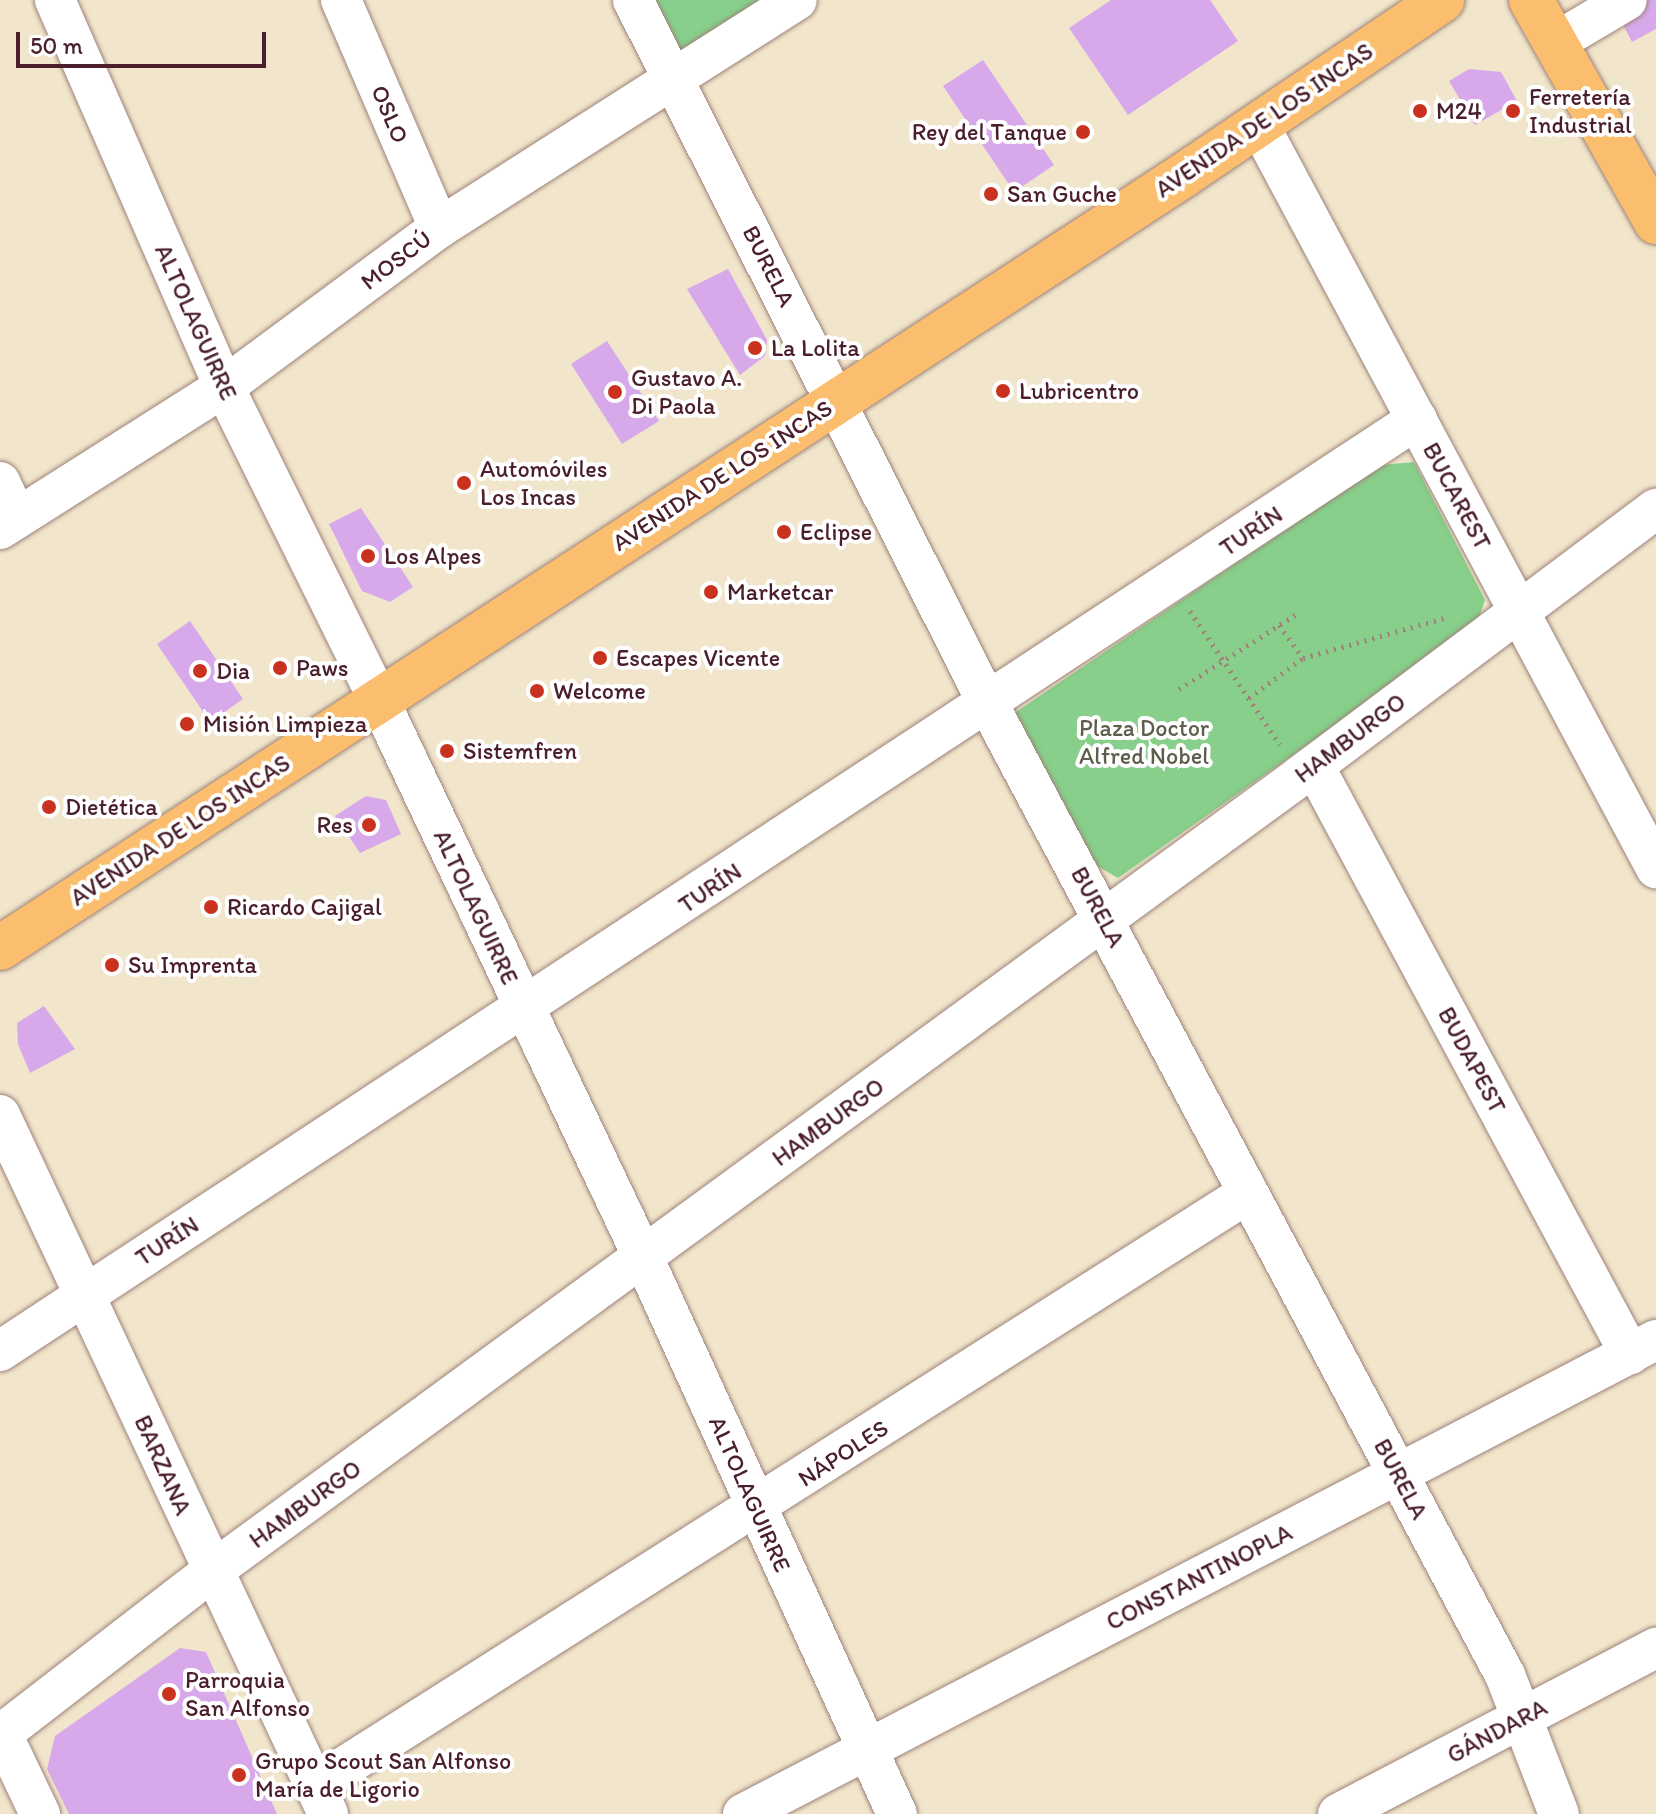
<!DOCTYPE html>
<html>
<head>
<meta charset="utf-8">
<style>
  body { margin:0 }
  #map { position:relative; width:1656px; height:1814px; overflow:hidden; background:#f1e6cb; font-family:Itim,sans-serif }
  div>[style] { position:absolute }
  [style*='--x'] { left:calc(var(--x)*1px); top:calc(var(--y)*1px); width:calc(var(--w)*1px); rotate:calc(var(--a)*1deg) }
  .green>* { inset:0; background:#87cf8a }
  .building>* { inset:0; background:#d7a9ea }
  .path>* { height:5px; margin-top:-2.5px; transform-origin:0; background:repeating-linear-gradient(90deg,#9e827b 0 2px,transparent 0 8px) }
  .roads { filter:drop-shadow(0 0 2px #9e827b) drop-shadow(0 0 2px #9e827b) }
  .minor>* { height:40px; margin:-20px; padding:0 20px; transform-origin:20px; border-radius:20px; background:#fff }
  .major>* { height:44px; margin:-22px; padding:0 22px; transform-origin:22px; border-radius:22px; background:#fbbe6e }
  .dots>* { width:22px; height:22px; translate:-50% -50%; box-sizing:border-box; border:4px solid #fff; border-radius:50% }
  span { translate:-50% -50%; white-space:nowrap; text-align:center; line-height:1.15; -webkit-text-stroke:8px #fff; paint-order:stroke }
  .poi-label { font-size:24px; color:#4a1f2b }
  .left { translate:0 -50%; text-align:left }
  .right { translate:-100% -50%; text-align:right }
  .street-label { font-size:24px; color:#4a1f2b }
  .park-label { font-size:24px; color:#5f5d4c }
  .scale { position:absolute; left:16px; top:32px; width:250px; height:36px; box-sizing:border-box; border:4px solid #4a1f2b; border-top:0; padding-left:10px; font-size:24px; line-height:28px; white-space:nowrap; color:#4a1f2b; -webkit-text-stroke:6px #fff; paint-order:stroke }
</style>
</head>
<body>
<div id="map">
  <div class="green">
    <i style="clip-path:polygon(647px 0,760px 0,676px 54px)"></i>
    <i style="clip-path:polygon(1414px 462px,1485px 600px,1476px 626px,1118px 878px,1097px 866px,1013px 714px,1381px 465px)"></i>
  </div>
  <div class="building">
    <i style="clip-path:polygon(1111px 0,1210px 0,1238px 41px,1128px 115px,1069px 28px)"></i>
    <i style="clip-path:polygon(1610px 0,1656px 0,1656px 29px,1632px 42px)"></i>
    <i style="clip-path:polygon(983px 60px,1054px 165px,1014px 192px,943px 86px)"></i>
    <i style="clip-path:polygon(1469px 69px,1501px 72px,1517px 101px,1475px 125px,1449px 81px)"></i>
    <i style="clip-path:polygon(728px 269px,767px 340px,765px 356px,740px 375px,687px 289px)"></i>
    <i style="clip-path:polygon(607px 341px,659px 421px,622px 444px,571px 364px)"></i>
    <i style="clip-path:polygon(361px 508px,413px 587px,390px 602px,362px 591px,329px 524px)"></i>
    <i style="clip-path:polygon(190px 621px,243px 699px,210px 722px,157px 644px)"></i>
    <i style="clip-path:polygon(366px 796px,386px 800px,401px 834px,360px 853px,335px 816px)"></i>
    <i style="clip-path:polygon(44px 1006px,75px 1049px,30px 1073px,18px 1044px,17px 1023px)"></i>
    <i style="clip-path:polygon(180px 1648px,206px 1652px,277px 1814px,69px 1814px,47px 1769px,55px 1736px)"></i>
  </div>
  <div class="path">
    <i style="--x:1190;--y:611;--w:161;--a:56.1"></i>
    <i style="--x:1279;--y:625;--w:41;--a:54"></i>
    <i style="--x:1179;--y:689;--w:138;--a:-32.5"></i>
    <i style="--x:1249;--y:698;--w:67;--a:-36.5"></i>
    <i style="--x:1303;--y:658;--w:151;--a:-15.8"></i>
  </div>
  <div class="roads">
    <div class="minor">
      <i style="--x:55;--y:0;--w:422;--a:66.4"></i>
      <i style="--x:224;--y:387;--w:349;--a:63.7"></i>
      <i style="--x:379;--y:700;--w:616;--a:64.64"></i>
      <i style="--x:643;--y:1257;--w:612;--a:65.49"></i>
      <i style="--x:341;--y:0;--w:248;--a:66.7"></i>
      <i style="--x:633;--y:0;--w:788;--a:63.24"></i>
      <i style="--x:988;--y:704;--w:1100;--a:61.97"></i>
      <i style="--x:1505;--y:1675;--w:149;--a:68.8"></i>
      <i style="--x:1556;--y:42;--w:82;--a:-30.6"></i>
      <i style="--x:1258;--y:123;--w:845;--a:61.89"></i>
      <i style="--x:0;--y:482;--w:40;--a:65"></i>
      <i style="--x:0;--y:529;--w:265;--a:-32.4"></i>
      <i style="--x:224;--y:387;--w:267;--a:-36.5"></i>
      <i style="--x:439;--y:228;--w:424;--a:-32.5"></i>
      <i style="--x:1314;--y:766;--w:668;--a:61.75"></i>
      <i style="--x:0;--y:1115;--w:772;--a:64.86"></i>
      <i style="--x:0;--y:1351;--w:1696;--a:-33.33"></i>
      <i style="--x:2;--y:1734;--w:89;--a:64.6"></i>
      <i style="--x:0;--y:1735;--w:267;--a:-37.7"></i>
      <i style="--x:211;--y:1572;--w:1349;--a:-36.16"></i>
      <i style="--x:1300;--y:776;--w:445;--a:-36.9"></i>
      <i style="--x:314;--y:1786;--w:1106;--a:-32.41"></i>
      <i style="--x:743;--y:1814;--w:1029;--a:-27.44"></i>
      <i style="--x:1338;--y:1814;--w:359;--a:-27.6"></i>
    </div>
    <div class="major">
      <i style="--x:1531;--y:0;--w:255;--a:60.6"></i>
      <i style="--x:0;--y:948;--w:1414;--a:-33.14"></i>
      <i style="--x:1184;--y:175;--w:312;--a:-34.1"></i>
    </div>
  </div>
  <div class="dots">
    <i style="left:1420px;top:111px;background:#c8321e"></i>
    <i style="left:1513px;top:111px;background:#c8321e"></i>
    <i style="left:1083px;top:132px;background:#c8321e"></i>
    <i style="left:991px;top:194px;background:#c8321e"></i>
    <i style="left:755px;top:348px;background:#c8321e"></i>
    <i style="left:1003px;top:391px;background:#c8321e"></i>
    <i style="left:615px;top:392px;background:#c8321e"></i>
    <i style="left:464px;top:483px;background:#c8321e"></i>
    <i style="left:784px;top:532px;background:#c8321e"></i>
    <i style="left:368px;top:556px;background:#c8321e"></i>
    <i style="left:711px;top:592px;background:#c8321e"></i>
    <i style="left:600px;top:658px;background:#c8321e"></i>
    <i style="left:280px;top:668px;background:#c8321e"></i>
    <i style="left:200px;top:671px;background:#c8321e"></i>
    <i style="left:537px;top:691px;background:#c8321e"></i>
    <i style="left:187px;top:724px;background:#c8321e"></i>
    <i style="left:447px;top:751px;background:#c8321e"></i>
    <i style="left:49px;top:807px;background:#c8321e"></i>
    <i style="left:369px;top:825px;background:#c8321e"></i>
    <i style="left:211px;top:907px;background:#c8321e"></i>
    <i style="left:112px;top:965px;background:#c8321e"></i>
    <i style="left:169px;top:1694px;background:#c8321e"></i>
    <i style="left:239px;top:1775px;background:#c8321e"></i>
  </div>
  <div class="poi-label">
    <span class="left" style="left:1529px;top:111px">Ferretería<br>Industrial</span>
    <span class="left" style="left:1436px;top:111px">M24</span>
    <span class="right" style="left:1067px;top:132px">Rey del Tanque</span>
    <span class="left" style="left:1007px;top:194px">San Guche</span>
    <span class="left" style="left:771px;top:348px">La Lolita</span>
    <span class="left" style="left:631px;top:392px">Gustavo A.<br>Di Paola</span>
    <span class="left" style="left:1019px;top:391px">Lubricentro</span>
    <span class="left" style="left:480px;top:483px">Automóviles<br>Los Incas</span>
    <span class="left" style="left:800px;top:532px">Eclipse</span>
    <span class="left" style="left:384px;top:556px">Los Alpes</span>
    <span class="left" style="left:727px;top:592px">Marketcar</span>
    <span class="left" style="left:616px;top:658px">Escapes Vicente</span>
    <span class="left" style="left:296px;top:668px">Paws</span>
    <span class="left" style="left:216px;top:671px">Dia</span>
    <span class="left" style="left:553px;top:691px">Welcome</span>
    <span class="left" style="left:203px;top:724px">Misión Limpieza</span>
    <span class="left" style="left:463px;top:751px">Sistemfren</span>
    <span class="left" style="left:65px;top:807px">Dietética</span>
    <span class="right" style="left:353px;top:825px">Res</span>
    <span class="left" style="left:227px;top:907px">Ricardo Cajigal</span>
    <span class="left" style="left:128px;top:965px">Su Imprenta</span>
    <span class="left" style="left:185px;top:1694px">Parroquia<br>San Alfonso</span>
    <span class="left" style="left:255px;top:1775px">Grupo Scout San Alfonso<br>María de Ligorio</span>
  </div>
  <div class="street-label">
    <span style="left:390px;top:114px;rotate:67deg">OSLO</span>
    <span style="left:1264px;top:120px;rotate:-34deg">AVENIDA DE LOS INCAS</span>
    <span style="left:396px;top:260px;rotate:-37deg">MOSCÚ</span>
    <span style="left:769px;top:266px;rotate:63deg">BURELA</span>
    <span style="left:196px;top:322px;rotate:66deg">ALTOLAGUIRRE</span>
    <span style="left:722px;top:475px;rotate:-33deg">AVENIDA DE LOS INCAS</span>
    <span style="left:1457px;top:496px;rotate:62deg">BUCAREST</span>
    <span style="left:1251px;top:531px;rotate:-34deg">TURÍN</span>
    <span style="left:1350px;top:738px;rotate:-37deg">HAMBURGO</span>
    <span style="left:180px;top:830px;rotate:-33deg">AVENIDA DE LOS INCAS</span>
    <span style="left:710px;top:888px;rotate:-34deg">TURÍN</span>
    <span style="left:476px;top:907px;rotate:65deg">ALTOLAGUIRRE</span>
    <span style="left:1098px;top:907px;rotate:62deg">BURELA</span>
    <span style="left:1472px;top:1060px;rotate:62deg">BUDAPEST</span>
    <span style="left:828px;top:1122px;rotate:-36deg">HAMBURGO</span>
    <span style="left:167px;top:1241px;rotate:-33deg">TURÍN</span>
    <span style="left:843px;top:1453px;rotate:-33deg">NÁPOLES</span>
    <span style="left:163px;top:1465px;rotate:66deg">BARZANA</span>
    <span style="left:1401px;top:1479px;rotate:62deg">BURELA</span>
    <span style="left:750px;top:1494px;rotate:66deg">ALTOLAGUIRRE</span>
    <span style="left:305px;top:1504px;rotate:-36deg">HAMBURGO</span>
    <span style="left:1199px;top:1577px;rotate:-27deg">CONSTANTINOPLA</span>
    <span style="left:1497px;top:1731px;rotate:-28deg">GÁNDARA</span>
  </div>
  <div class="park-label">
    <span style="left:1144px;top:742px">Plaza Doctor<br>Alfred Nobel</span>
  </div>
  <div class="scale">50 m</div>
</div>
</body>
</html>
